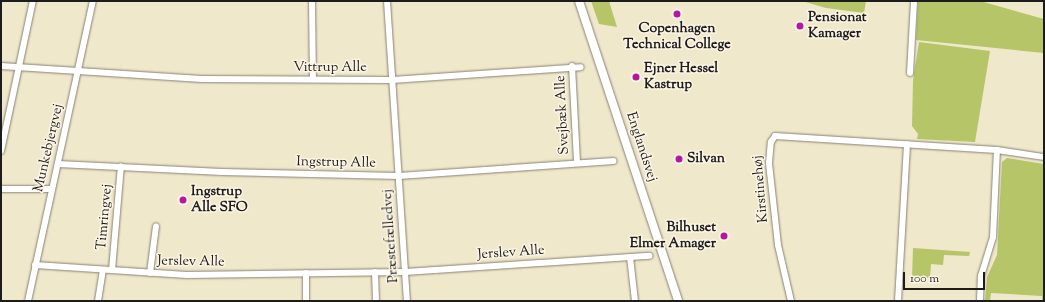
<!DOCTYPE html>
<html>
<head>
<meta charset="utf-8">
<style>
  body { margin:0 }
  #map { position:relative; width:1045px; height:302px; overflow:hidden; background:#f0e8cb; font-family:"Sorts Mill Goudy",serif }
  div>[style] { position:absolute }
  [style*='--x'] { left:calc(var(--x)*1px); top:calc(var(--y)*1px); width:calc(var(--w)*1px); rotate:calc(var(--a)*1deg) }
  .green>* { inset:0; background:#b5c567 }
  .roads { filter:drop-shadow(0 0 1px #868274) drop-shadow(0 0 1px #868274) }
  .street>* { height:6px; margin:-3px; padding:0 3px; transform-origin:3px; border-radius:3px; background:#fff }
  .secondary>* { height:8px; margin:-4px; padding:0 4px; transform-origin:4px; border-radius:4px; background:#fff }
  .dots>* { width:11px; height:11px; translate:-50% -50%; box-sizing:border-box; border:2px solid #fcf5e5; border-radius:50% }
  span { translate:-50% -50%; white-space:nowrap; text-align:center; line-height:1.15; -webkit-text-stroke:3px #fcf5e5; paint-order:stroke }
  .poi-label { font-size:14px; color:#1c1c1c; font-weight:700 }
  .left { translate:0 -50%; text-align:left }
  .right { translate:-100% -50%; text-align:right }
  .street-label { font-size:14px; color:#1c1c1c }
  .frame { position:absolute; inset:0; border:2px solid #1c1c1c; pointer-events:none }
  .scale { position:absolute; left:903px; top:272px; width:82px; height:18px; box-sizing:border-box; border:2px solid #1c1c1c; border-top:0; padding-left:5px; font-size:12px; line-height:14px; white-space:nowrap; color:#1c1c1c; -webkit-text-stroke:3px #fcf5e5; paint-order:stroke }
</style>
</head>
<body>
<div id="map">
  <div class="green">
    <i style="clip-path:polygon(591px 1px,609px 1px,617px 27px,599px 24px)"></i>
    <i style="clip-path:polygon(802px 1px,866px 1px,864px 13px,826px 8px)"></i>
    <i style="clip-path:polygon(918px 1px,980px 1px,1044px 19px,1044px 53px,916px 40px)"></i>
    <i style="clip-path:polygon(919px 42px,990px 51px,975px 142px,917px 139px,918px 134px,912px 126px,913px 80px)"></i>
    <i style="clip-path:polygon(1007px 158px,1044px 164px,1044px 301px,1042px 301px,1042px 296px,991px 293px,990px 301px,985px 301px,987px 277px,997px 255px,1002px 162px)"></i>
    <i style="clip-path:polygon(913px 248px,970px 252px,969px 256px,944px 255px,943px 265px,931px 264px,930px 278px,912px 278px)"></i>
  </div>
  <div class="roads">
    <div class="street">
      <i style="--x:312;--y:1;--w:78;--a:89.3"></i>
      <i style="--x:387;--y:1;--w:301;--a:86.2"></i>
      <i style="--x:1;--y:66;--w:201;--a:3.7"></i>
      <i style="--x:202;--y:79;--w:190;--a:0.3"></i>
      <i style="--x:392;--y:80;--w:189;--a:-3.9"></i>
      <i style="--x:572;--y:66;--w:97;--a:87"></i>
      <i style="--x:910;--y:73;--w:72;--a:-86.8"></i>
      <i style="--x:1;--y:151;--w:153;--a:-78"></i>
      <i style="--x:58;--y:164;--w:164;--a:2.8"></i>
      <i style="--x:222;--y:172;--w:177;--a:1.3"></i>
      <i style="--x:399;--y:176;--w:215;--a:-4"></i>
      <i style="--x:1;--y:189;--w:51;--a:0"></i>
      <i style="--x:630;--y:257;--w:44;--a:83.5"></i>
      <i style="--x:35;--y:265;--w:152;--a:3.8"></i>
      <i style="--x:187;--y:275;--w:218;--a:-0.8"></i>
      <i style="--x:405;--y:272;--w:245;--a:-3.8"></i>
      <i style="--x:112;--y:270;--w:104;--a:-85.1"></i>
      <i style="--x:375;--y:272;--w:29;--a:88"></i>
      <i style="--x:150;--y:273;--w:47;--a:-82.7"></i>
      <i style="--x:306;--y:273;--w:28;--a:90"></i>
      <i style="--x:28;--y:301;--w:307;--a:-77.8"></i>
      <i style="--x:98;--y:301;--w:31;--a:-81"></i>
      <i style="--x:791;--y:301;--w:57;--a:-103.1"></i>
      <i style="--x:778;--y:245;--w:82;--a:-96.3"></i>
      <i style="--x:769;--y:163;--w:21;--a:-85"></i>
      <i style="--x:771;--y:142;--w:7;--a:-56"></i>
      <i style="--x:775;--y:136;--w:222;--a:3.6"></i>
      <i style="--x:997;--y:150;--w:48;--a:8.5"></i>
      <i style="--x:898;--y:301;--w:157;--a:-86.7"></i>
      <i style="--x:980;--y:301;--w:25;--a:-88"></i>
      <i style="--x:981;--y:276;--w:41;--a:-72.9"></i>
      <i style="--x:993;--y:237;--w:87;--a:-87.4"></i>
    </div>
    <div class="secondary">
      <i style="--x:579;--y:1;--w:316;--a:71.7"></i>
    </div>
  </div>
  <div class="dots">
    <i style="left:677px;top:14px;background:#b5179e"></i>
    <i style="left:800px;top:26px;background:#b5179e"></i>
    <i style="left:636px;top:77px;background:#b5179e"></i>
    <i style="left:679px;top:159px;background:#b5179e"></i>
    <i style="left:183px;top:200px;background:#b5179e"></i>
    <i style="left:724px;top:236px;background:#b5179e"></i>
  </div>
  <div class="poi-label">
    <span class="left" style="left:808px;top:26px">Pensionat<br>Kamager</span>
    <span style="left:677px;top:37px">Copenhagen<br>Technical College</span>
    <span class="left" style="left:644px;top:77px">Ejner Hessel<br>Kastrup</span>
    <span class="left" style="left:687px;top:159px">Silvan</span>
    <span class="left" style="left:191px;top:200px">Ingstrup<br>Alle SFO</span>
    <span class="right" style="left:716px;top:236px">Bilhuset<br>Elmer Amager</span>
  </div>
  <div class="street-label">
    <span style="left:330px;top:68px">Vittrup Alle</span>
    <span style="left:563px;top:115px;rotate:-93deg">Svejbæk Alle</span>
    <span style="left:641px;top:147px;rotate:72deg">Englandsvej</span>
    <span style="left:49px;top:148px;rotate:-77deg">Munkebjergvej</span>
    <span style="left:336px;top:163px;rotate:1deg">Ingstrup Alle</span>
    <span style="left:761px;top:189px;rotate:-95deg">Kirstinehøj</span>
    <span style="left:105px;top:217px;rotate:-85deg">Timringvej</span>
    <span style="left:391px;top:236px;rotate:-94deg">Præstefælledvej</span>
    <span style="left:511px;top:253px;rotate:-4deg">Jerslev Alle</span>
    <span style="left:191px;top:262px;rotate:1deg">Jerslev Alle</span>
  </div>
  <div class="frame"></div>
  <div class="scale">100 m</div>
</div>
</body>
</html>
